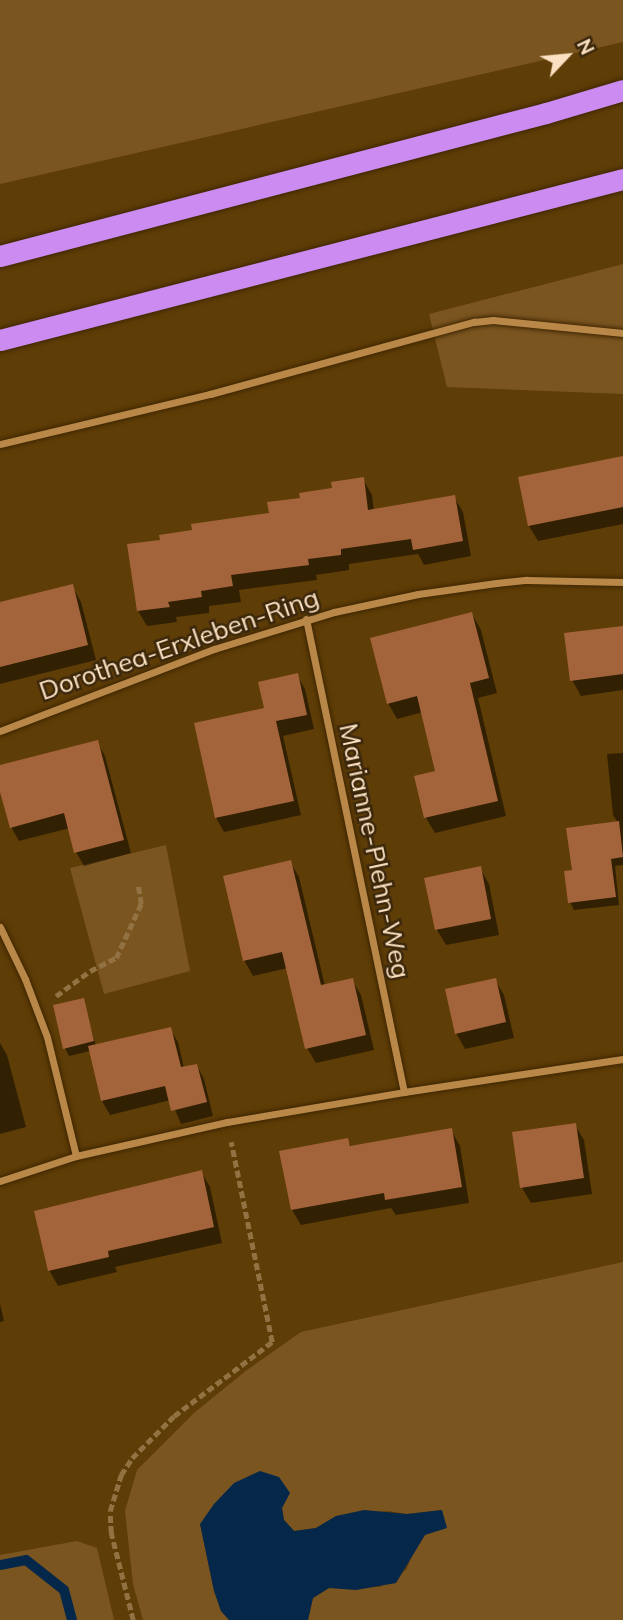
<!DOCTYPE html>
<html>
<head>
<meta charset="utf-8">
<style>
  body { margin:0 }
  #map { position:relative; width:623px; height:1620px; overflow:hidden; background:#5f3d06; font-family:Mulish,sans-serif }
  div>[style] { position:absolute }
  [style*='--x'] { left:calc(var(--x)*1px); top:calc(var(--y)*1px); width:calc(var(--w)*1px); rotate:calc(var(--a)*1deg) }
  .green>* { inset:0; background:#7b5520 }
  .water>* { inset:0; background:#05284a }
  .shadow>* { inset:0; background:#0007 }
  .stream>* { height:10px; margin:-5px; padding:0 5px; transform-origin:5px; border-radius:5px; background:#05284a }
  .building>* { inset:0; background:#a4643b }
  .path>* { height:4.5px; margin-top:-2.25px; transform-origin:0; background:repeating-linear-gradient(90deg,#927243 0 7px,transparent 0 10.5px) }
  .roads { filter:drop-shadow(0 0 2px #3e2602) drop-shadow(0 0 2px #3e2602) }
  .street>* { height:7px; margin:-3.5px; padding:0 3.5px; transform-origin:3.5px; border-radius:3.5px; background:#b98849 }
  .highway>* { height:21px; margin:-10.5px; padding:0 10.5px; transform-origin:10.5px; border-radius:10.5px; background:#cb8bf1 }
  span { translate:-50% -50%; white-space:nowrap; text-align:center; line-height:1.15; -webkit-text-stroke:5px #3b270c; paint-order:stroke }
  .street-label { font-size:26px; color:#fbe1c2 }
  .north { position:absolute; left:532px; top:21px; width:70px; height:70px; -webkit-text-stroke:5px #3b270c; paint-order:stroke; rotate:64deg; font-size:19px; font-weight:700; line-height:28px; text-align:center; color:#fbe1c2 }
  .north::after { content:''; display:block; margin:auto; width:24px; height:32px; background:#fbe1c2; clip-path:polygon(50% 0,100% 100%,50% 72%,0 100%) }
</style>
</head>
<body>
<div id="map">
  <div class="green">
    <i style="clip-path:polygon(0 0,623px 0,623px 42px,0 184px)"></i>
    <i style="clip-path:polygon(623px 264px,623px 394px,447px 387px,429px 314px)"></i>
    <i style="clip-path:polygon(166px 845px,190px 971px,104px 994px,70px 868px)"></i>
    <i style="clip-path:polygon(623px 1262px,623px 1620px,308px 1620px,313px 1598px,329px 1588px,380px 1587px,406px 1570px,415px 1549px,442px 1510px,407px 1514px,388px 1511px,336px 1516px,316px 1528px,294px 1531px,284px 1520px,282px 1508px,289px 1493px,200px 1524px,214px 1591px,221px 1611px,229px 1620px,143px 1620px,133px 1584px,125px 1511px,137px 1470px,194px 1413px,247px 1370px,301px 1332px)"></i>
    <i style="clip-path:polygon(77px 1541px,97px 1548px,114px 1620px,0 1620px,0 1555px)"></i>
  </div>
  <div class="water">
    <i style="clip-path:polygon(260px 1471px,279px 1477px,290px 1493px,282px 1508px,284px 1520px,294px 1531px,316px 1528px,336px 1516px,364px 1510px,407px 1514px,442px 1510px,447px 1528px,425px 1535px,396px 1583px,356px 1590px,329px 1588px,313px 1598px,308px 1620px,229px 1620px,221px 1611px,214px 1591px,200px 1524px,214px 1504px,234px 1483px)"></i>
  </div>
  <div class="shadow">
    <i style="clip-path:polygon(623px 458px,623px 524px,538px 541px,529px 526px)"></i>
    <i style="clip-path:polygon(363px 479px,372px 495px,374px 511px,454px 497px,463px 512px,471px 556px,424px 565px,418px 554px,349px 564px,349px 570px,316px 575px,317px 580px,239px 590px,241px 602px,209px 606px,209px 613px,176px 617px,177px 622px,147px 626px,138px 611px,129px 546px,162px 542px,271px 514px,302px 499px)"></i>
    <i style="clip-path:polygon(72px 586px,81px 602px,96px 660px,0 684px,0 604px)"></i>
    <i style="clip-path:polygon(472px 614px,481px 630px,497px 693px,478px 698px,506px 816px,435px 833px,426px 818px,416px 777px,437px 772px,423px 712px,397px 719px,388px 703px)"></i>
    <i style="clip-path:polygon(623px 628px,623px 690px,581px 696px,572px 680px)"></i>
    <i style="clip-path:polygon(297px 675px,305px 689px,314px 729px,283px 736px,301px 815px,224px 832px,216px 818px,266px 709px)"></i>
    <i style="clip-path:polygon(97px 742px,105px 756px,131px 853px,84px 866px,76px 852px,70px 828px,19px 841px,11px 827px,0 785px,0 767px)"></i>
    <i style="clip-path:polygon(623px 753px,623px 865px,615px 866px,619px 905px,574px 910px,570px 902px,574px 871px,618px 823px,613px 815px,607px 754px)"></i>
    <i style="clip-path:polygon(290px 862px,299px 877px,325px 986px,352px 980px,361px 995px,374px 1050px,316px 1063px,307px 1048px,288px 968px,253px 976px,244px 960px)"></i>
    <i style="clip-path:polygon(480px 868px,489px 884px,499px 935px,446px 945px,437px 930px,426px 879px)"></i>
    <i style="clip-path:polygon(495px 980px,504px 995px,514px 1038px,465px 1049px,456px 1033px)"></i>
    <i style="clip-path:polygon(83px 1000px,96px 1046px,170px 1029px,178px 1042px,184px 1068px,197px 1066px,204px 1079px,213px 1116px,181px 1124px,171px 1100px,110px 1115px,102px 1101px,90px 1051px,69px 1056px,65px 1048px)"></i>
    <i style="clip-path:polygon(0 1043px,7px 1055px,26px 1127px,0 1134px)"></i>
    <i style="clip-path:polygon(575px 1125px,584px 1140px,592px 1194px,531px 1203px,522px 1188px)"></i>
    <i style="clip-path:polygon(451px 1130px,460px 1146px,469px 1203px,396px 1215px,391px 1208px,301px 1225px,292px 1210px,347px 1140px,352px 1147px)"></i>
    <i style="clip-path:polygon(201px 1172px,210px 1187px,222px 1243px,115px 1267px,117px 1272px,58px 1286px,49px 1270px)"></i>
    <i style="clip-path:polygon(0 1304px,4px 1321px,0 1322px)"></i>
  </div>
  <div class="stream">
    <i style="--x:0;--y:1565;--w:26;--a:-11"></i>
    <i style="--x:26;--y:1560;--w:48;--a:38.3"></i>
    <i style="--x:64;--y:1590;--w:31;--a:75"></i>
  </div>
  <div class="building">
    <i style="clip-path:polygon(623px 456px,623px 507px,528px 526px,518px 477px)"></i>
    <i style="clip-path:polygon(364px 477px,368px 510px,455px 495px,463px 541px,413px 550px,411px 539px,341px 549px,341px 555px,308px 559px,309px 565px,231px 575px,233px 586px,201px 591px,202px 597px,168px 602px,170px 607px,137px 611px,127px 544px,160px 540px,159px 535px,192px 530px,191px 524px,269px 513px,267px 502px,300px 498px,299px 493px,332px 488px,331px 482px)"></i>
    <i style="clip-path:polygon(73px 584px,88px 645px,0 667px,0 602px)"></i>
    <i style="clip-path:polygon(472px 612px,489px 678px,470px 683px,498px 801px,424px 818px,414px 776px,435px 771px,417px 696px,387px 704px,370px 638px)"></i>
    <i style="clip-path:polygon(623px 626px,623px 674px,570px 681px,564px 633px)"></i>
    <i style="clip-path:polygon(298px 673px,307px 715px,276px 721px,294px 801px,215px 818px,194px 723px,264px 708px,258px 682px)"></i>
    <i style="clip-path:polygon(98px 740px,124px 840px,74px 853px,64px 813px,10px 828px,0 792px,0 765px)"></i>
    <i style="clip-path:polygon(619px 821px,623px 857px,611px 859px,616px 897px,568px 903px,564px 871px,572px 870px,566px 828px)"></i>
    <i style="clip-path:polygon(291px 860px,321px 985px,353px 978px,366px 1035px,305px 1049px,282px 952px,243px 961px,223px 876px)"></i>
    <i style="clip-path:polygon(481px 866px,491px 919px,435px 930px,424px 878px)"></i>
    <i style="clip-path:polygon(496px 978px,506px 1022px,455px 1034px,445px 989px)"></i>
    <i style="clip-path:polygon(84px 998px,94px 1041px,63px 1049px,53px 1005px)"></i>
    <i style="clip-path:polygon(171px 1027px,181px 1067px,197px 1064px,207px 1102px,171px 1111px,165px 1086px,101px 1101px,88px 1046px)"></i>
    <i style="clip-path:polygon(576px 1123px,584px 1178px,520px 1188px,512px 1132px)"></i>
    <i style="clip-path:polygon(452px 1128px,462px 1187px,385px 1200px,384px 1193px,291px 1210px,279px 1151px,348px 1138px,350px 1146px)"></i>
    <i style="clip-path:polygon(202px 1170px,214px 1227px,108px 1251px,109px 1257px,48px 1271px,34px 1211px)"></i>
  </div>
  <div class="path">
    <i style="--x:56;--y:996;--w:42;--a:-36.3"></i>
    <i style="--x:90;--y:971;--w:29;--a:-27"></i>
    <i style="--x:116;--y:958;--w:60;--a:-65.2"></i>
    <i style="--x:141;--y:904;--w:18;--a:-99"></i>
    <i style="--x:133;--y:1620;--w:90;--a:-104.2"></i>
    <i style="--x:111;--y:1533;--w:22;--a:-93"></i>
    <i style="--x:110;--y:1511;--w:38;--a:-73"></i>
    <i style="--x:121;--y:1475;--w:20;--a:-57"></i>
    <i style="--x:132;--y:1458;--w:59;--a:-45"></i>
    <i style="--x:174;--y:1416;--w:123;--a:-37.1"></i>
    <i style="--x:272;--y:1342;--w:204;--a:-101.6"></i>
  </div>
  <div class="roads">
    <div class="street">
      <i style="--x:0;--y:444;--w:216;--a:-13.4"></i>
      <i style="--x:210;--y:394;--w:274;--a:-15.3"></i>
      <i style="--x:474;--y:322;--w:19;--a:-6"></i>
      <i style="--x:493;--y:320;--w:131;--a:5.7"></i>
      <i style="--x:306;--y:619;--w:483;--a:78.3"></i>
      <i style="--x:0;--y:731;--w:229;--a:-21"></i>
      <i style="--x:214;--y:649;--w:126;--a:-17.1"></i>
      <i style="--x:334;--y:612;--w:86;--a:-12.1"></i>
      <i style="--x:418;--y:594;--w:79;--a:-8"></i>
      <i style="--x:496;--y:583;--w:31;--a:-6"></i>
      <i style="--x:527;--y:580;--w:96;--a:1.2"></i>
      <i style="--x:0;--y:927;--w:58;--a:64.3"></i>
      <i style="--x:25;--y:979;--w:62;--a:69.2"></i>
      <i style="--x:47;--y:1037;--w:122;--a:76.3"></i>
      <i style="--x:0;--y:1181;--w:80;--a:-18.2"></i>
      <i style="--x:76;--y:1156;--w:155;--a:-12.7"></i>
      <i style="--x:227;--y:1122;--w:180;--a:-9.6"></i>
      <i style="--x:404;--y:1092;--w:221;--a:-8.6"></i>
    </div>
    <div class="highway">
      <i style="--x:0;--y:256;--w:564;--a:-14.68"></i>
      <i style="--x:546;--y:113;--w:80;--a:-16.6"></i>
      <i style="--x:0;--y:340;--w:643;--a:-14.49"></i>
    </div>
  </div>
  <div class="street-label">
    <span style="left:179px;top:644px;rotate:-19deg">Dorothea-Erxleben-Ring</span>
    <span style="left:375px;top:851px;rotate:78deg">Marianne-Plehn-Weg</span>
  </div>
  <div class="north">N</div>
</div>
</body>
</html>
